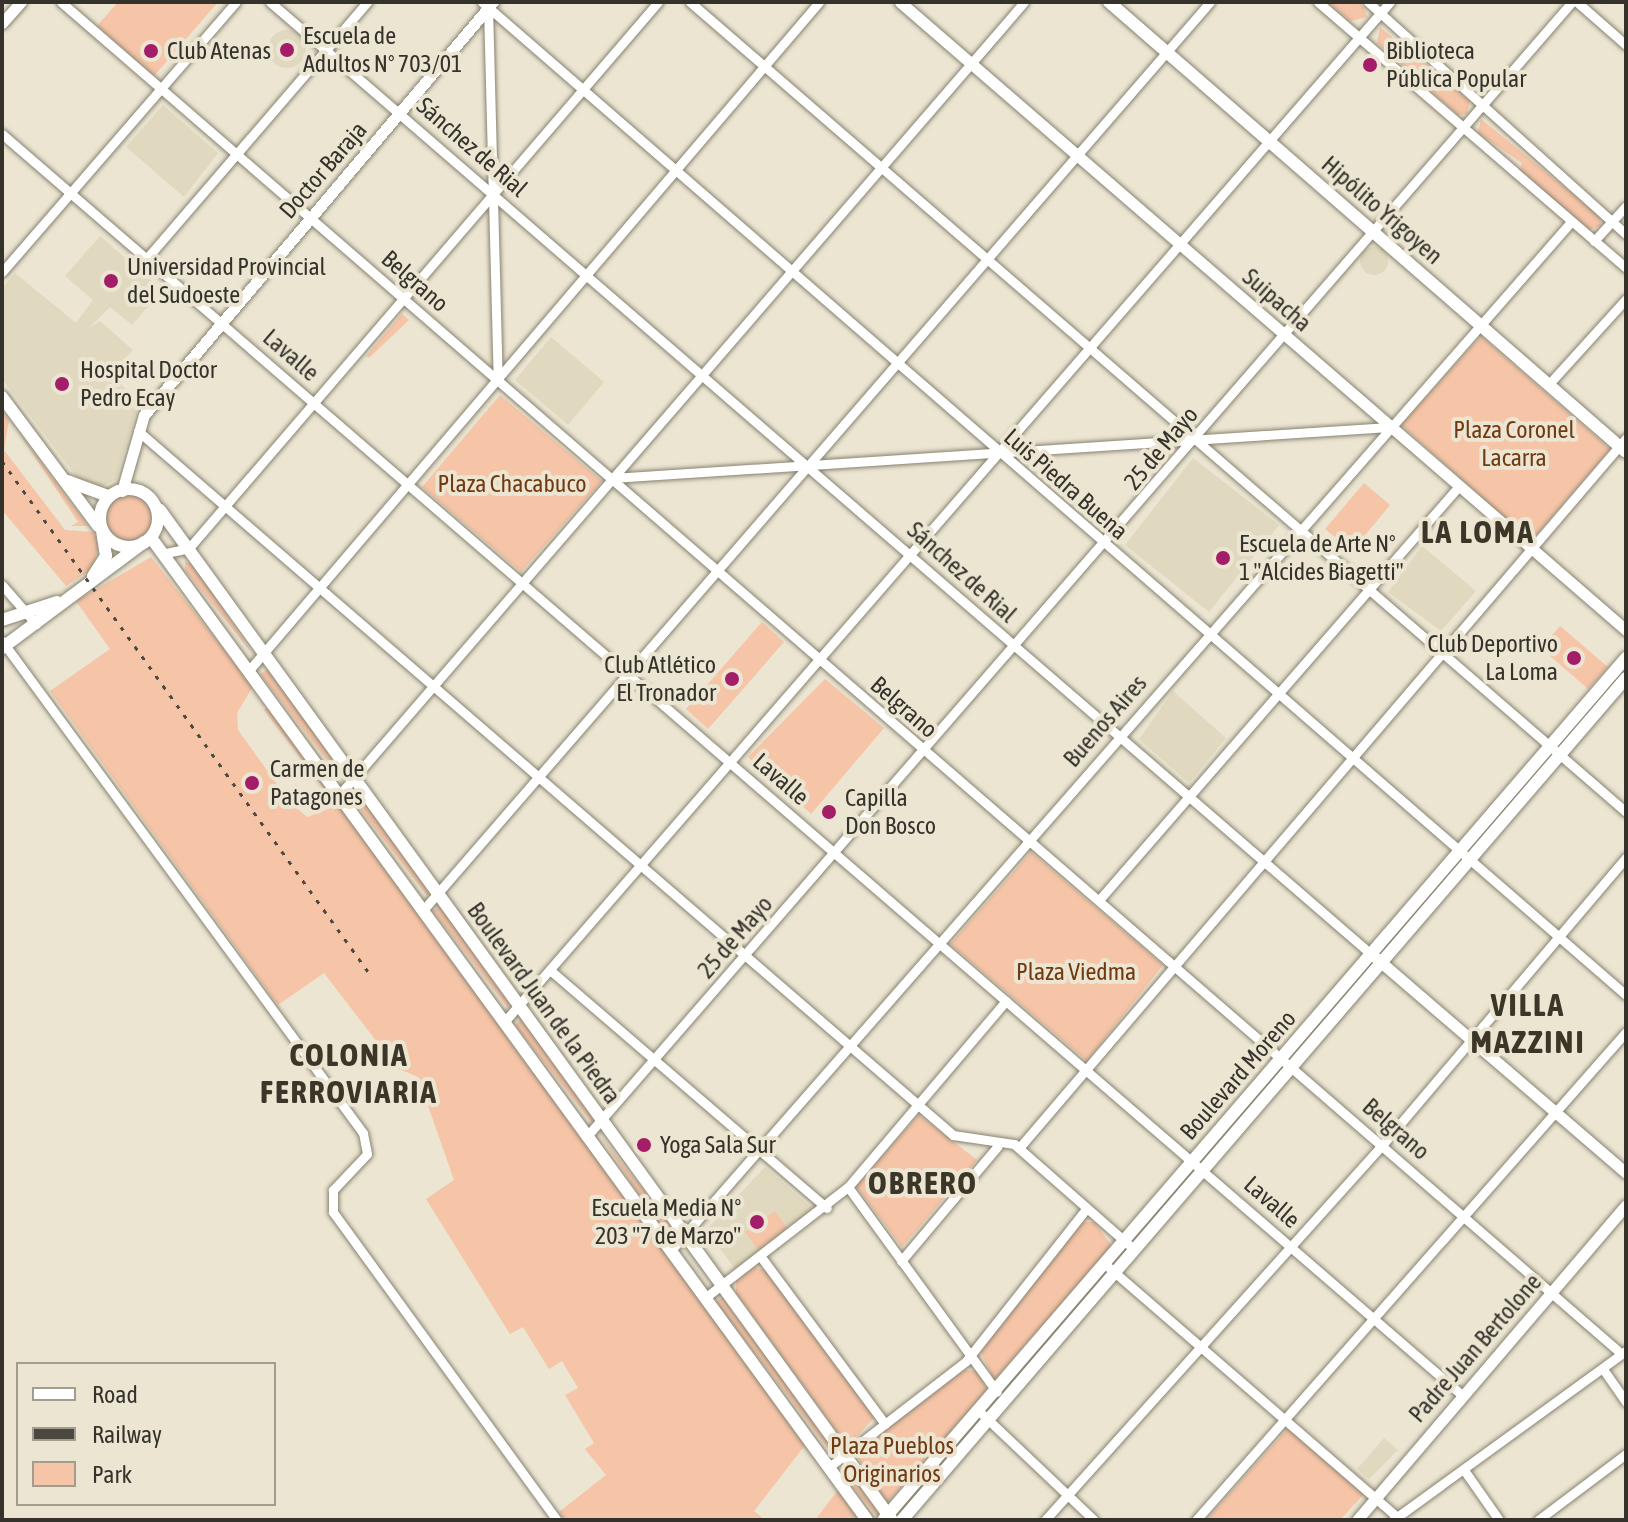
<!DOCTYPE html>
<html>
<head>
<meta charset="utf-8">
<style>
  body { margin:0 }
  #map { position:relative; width:1628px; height:1522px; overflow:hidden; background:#ebe5d2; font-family:"Asap Condensed",sans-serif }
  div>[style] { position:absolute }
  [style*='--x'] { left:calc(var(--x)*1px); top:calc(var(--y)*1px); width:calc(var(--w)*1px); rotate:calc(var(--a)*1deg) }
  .built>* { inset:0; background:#e0d9bf }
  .round { border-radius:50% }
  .green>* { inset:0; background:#f6c4a7 }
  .roads { filter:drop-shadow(0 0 2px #888371) drop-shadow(0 0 2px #888371) }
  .minor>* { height:9px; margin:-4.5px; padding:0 4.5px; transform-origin:4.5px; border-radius:4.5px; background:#fff }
  .tertiary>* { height:11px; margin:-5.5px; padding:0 5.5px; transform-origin:5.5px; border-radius:5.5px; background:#fff }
  .secondary>* { height:12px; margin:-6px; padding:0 6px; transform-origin:6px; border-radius:6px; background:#fff }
  .secondary>.ring { margin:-6px; padding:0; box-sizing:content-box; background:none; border:12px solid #fff; border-radius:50% }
  .rail>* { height:3px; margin-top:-1.5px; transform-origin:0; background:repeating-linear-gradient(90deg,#4a483f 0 4px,transparent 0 12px) }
  .dots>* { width:22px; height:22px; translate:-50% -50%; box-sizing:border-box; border:4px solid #ebe5d2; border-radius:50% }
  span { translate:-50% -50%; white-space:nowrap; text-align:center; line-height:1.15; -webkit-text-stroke:8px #ebe5d2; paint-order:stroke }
  .poi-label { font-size:24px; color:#34322b }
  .left { translate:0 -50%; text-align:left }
  .right { translate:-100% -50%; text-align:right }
  .street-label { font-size:24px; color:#34322b }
  .park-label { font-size:24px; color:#713a12 }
  .district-label { font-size:32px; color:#3b3627; font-weight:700; letter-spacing:2px }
  .frame { position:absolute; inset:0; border:4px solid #34322b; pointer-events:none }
  .legend { position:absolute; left:16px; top:1362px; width:260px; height:144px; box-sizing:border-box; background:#ebe5d2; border:2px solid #a29d8f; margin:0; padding:10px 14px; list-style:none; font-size:24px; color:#34322b }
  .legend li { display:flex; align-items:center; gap:16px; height:40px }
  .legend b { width:40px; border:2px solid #a29d8f }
</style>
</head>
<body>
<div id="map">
  <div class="built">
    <i class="round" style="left:268px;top:30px;width:38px;height:38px"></i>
    <i style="clip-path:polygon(163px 105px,218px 153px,184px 197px,126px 147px)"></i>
    <i style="clip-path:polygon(100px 236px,162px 290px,132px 325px,110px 307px,89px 328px,100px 321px,133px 350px,112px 372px,138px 405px,116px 480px,100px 487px,80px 481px,2px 379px,2px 288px,15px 273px,76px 323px,93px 300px,65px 276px)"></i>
    <i class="round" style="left:1360px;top:247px;width:28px;height:28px"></i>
    <i style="clip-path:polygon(551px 337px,604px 382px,568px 425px,515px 380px)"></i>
    <i style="clip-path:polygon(1193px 458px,1279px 525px,1209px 612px,1125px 545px)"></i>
    <i style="clip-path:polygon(1422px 546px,1476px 591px,1441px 631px,1388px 592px)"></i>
    <i style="clip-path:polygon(1173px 691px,1226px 738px,1189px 783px,1139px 739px)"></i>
    <i style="clip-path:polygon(765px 1167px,813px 1209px,736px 1270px,706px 1230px)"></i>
    <i style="clip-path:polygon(1384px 1438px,1398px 1450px,1369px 1479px,1357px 1469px)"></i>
  </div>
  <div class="green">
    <i style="clip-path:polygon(118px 2px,218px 2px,154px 76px,97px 26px)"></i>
    <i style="clip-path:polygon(1328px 2px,1360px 2px,1368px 17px,1350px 21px)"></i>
    <i style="clip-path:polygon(1380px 27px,1470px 101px,1467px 114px,1458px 115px,1377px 43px)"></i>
    <i style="clip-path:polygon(1481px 119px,1600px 216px,1601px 226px,1588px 230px,1520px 170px,1522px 163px,1478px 133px)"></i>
    <i style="clip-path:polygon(402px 314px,409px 320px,369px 358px,366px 356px)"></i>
    <i style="clip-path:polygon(1481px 336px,1610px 449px,1531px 541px,1401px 425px)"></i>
    <i style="clip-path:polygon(500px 395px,602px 481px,521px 572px,422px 487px)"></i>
    <i style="clip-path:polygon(2px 411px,9px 420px,4px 450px,65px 530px,93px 532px,100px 543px,92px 569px,66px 586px,2px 510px)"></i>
    <i style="clip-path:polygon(15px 427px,88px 526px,71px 526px,78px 522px)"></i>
    <i style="clip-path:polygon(1364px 483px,1390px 505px,1352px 551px,1325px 529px)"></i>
    <i class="round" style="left:105px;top:494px;width:48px;height:48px"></i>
    <i style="clip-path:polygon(151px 557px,253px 686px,237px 713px,238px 730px,289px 801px,307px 817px,339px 805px,806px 1444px,754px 1511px,765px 1520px,565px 1520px,559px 1512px,606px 1475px,585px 1449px,594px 1443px,565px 1395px,578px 1388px,562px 1361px,549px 1369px,523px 1327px,510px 1334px,426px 1199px,454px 1180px,418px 1077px,397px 1068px,324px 973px,278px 1005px,50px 691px,110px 649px,76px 601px)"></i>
    <i style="clip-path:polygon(185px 562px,193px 564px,255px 657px,185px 570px)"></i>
    <i style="clip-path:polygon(762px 622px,784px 642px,708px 729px,686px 709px)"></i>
    <i style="clip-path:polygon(1560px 626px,1608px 667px,1588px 689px,1541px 648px)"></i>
    <i style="clip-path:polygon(270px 668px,345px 775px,343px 781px,260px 674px)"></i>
    <i style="clip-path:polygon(825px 679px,884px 728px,811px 814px,748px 757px)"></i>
    <i style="clip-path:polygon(268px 706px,332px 795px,330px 797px,264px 710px)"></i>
    <i style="clip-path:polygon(357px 791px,429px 891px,427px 896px,350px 796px)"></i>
    <i style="clip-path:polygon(1031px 852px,1163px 965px,1087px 1061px,950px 944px)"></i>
    <i style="clip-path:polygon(440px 906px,510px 1003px,508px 1008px,433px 911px)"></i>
    <i style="clip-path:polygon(522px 1018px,593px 1117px,592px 1123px,515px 1025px)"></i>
    <i style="clip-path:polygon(919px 1115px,977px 1160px,902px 1247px,856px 1186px)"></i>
    <i style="clip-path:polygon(600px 1135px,675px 1230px,674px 1238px,667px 1237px)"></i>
    <i style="clip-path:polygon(775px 1211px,788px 1229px,758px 1250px,745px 1232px)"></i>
    <i style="clip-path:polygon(1082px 1222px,1094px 1222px,1112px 1246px,994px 1380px,978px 1346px)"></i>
    <i style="clip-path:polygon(754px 1267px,767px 1271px,875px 1417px,852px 1441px,843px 1440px,736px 1293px,736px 1281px)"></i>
    <i style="clip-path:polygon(724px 1296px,835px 1449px,832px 1454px,716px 1302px)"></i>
    <i style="clip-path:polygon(964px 1370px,978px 1371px,987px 1391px,887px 1503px,855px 1454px)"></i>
    <i style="clip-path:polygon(1288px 1428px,1364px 1494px,1340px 1520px,1206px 1520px)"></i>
    <i style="clip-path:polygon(846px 1467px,880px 1511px,878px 1517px,840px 1472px)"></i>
    <i style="clip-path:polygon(838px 1490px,861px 1520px,815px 1520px)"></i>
  </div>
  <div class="roads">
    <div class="minor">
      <i style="--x:61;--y:2;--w:2065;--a:40.9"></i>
      <i style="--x:270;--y:2;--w:1456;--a:40.85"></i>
      <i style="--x:482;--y:2;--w:1515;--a:40.96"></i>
      <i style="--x:690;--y:2;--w:1238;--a:40.87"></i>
      <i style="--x:1318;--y:2;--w:407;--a:40.8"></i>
      <i style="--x:1368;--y:2;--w:347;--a:42"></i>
      <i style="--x:1577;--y:2;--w:65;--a:41.3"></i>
      <i style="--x:488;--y:7;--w:372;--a:88.5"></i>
      <i style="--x:2;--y:134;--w:1929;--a:40.82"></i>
      <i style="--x:1594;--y:241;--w:47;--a:-47.6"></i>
      <i style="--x:147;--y:258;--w:338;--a:-49.3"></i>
      <i style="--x:2;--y:272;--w:357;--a:-49.1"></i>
      <i style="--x:1548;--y:385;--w:116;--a:-47.8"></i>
      <i style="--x:138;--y:431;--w:1077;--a:40.82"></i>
      <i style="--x:953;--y:1135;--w:62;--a:8.4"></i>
      <i style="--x:1014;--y:1144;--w:153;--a:41.3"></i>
      <i style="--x:612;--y:478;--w:779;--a:-3.76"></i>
      <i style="--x:166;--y:553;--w:24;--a:-12"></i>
      <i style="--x:189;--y:548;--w:720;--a:-49.34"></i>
      <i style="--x:2;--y:585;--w:52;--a:48.9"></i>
      <i style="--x:2;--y:641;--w:610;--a:53.73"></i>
      <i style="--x:363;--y:1133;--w:21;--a:79"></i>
      <i style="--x:367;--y:1154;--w:50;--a:133.4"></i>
      <i style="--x:333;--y:1190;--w:22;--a:90"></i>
      <i style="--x:333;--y:1212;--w:381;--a:54"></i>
      <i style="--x:250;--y:669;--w:877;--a:-49.53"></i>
      <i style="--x:340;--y:794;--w:1046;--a:-49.18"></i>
      <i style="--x:1099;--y:900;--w:549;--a:-48.99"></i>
      <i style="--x:424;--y:909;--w:1200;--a:-49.09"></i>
      <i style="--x:550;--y:970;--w:365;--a:40.7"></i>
      <i style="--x:505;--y:1021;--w:1350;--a:-49.03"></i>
      <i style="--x:588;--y:1135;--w:1501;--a:-49.03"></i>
      <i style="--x:1019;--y:1148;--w:934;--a:-49.47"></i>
      <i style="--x:848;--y:1187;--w:253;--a:54"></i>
      <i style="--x:673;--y:1248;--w:1363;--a:-48.81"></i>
      <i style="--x:761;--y:1257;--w:208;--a:53.4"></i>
      <i style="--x:901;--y:1261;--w:150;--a:-49.9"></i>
      <i style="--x:1105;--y:1264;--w:386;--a:40.9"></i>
      <i style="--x:706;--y:1297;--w:180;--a:-37.8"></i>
      <i style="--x:848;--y:1187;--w:244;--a:-49.7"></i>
      <i style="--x:1603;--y:1369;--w:40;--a:55.1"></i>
      <i style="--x:979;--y:1411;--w:158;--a:43.5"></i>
      <i style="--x:829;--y:1467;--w:173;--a:-37.7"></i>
      <i style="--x:966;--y:1361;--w:194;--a:-51.7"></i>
      <i style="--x:1464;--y:1470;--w:61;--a:55"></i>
      <i style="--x:1045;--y:1520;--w:506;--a:-48.05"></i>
      <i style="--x:1383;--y:1144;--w:376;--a:-49.7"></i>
      <i style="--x:1196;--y:1520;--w:650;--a:-48.62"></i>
      <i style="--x:1393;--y:1520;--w:288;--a:-36"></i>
      <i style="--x:1538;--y:1520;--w:110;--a:-36.9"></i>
    </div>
    <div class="tertiary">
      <i style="--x:900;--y:2;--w:960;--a:40.86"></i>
      <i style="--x:2;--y:23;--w:28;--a:-48"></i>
      <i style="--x:122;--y:491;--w:79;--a:-73.9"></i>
      <i style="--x:144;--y:415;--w:541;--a:-49.8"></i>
      <i style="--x:1375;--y:957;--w:331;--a:40.7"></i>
      <i style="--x:1357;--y:1520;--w:414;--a:-49.5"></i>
    </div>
    <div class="secondary">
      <i style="--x:1109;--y:2;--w:685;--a:41.04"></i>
      <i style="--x:2;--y:397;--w:161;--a:53.3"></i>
      <i style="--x:67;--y:481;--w:44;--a:20.1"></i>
      <i class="ring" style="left:100px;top:489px;width:46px;height:46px"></i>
      <i style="--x:160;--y:510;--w:1247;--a:54.07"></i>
      <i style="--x:152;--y:539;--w:1214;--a:53.91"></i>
      <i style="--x:93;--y:576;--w:24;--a:-57"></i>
      <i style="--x:106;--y:556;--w:25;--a:-99"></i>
      <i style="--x:2;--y:620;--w:58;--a:-18.1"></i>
      <i style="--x:2;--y:648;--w:177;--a:-36.7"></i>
      <i style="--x:884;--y:1519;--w:1137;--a:-49.25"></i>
      <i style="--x:902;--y:1520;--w:1110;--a:-49.31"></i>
    </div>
  </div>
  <div class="rail">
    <i style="--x:2;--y:461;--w:635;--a:54.36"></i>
  </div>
  <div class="dots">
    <i style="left:287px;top:50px;background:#a31d69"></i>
    <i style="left:151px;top:51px;background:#a31d69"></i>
    <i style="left:1370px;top:65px;background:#a31d69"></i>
    <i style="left:111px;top:281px;background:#a31d69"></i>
    <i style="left:62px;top:384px;background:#a31d69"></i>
    <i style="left:1223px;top:558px;background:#a31d69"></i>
    <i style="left:1574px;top:658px;background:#a31d69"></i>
    <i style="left:732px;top:679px;background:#a31d69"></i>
    <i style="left:252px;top:783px;background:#a31d69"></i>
    <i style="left:829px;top:812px;background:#a31d69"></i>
    <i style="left:644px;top:1145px;background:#a31d69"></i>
    <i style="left:757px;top:1222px;background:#a31d69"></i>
  </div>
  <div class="poi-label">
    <span class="left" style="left:303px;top:50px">Escuela de<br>Adultos N° 703/01</span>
    <span class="left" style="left:167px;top:51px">Club Atenas</span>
    <span class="left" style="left:1386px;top:65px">Biblioteca<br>Pública Popular</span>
    <span class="left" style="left:127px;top:281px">Universidad Provincial<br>del Sudoeste</span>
    <span class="left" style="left:80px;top:384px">Hospital Doctor<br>Pedro Ecay</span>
    <span class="left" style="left:1239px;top:558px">Escuela de Arte N°<br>1 "Alcides Biagetti"</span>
    <span class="right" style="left:1558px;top:658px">Club Deportivo<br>La Loma</span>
    <span class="right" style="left:716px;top:679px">Club Atlético<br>El Tronador</span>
    <span class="left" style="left:270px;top:783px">Carmen de<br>Patagones</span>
    <span class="left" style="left:845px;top:812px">Capilla<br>Don Bosco</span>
    <span class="left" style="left:660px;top:1145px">Yoga Sala Sur</span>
    <span class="right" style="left:741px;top:1222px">Escuela Media Nº<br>203 "7 de Marzo"</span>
  </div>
  <div class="street-label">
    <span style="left:472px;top:147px;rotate:41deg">Sánchez de Rial</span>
    <span style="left:323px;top:170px;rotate:-49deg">Doctor Baraja</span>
    <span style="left:1382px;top:210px;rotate:41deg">Hipólito Yrigoyen</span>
    <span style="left:415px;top:281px;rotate:41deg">Belgrano</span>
    <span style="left:1277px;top:300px;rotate:41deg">Suipacha</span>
    <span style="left:291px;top:355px;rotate:41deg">Lavalle</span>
    <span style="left:1161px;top:448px;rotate:-50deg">25 de Mayo</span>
    <span style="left:1066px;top:484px;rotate:41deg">Luis Piedra Buena</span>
    <span style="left:962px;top:572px;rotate:42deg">Sánchez de Rial</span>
    <span style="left:904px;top:707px;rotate:41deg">Belgrano</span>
    <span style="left:1105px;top:721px;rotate:-49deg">Buenos Aires</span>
    <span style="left:781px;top:779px;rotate:41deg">Lavalle</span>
    <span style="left:735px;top:937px;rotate:-49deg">25 de Mayo</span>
    <span style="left:544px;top:1003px;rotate:54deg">Boulevard Juan de la Piedra</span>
    <span style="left:1238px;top:1075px;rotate:-49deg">Boulevard Moreno</span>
    <span style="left:1396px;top:1129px;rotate:41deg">Belgrano</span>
    <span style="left:1272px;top:1202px;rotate:41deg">Lavalle</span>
    <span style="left:1475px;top:1348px;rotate:-49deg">Padre Juan Bertolone</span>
  </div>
  <div class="park-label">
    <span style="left:1514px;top:444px">Plaza Coronel<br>Lacarra</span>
    <span style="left:512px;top:484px">Plaza Chacabuco</span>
    <span style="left:1076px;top:972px">Plaza Viedma</span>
    <span style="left:892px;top:1460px">Plaza Pueblos<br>Originarios</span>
  </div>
  <div class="district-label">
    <span style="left:1478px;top:532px">LA LOMA</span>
    <span style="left:1528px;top:1024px">VILLA<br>MAZZINI</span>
    <span style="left:349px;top:1074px">COLONIA<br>FERROVIARIA</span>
    <span style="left:923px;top:1183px">OBRERO</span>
  </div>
  <div class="frame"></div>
  <ul class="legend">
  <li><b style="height:10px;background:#fff"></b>Road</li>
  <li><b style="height:10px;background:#4a483f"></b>Railway</li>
  <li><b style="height:22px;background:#f6c4a7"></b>Park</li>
  </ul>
</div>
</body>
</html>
